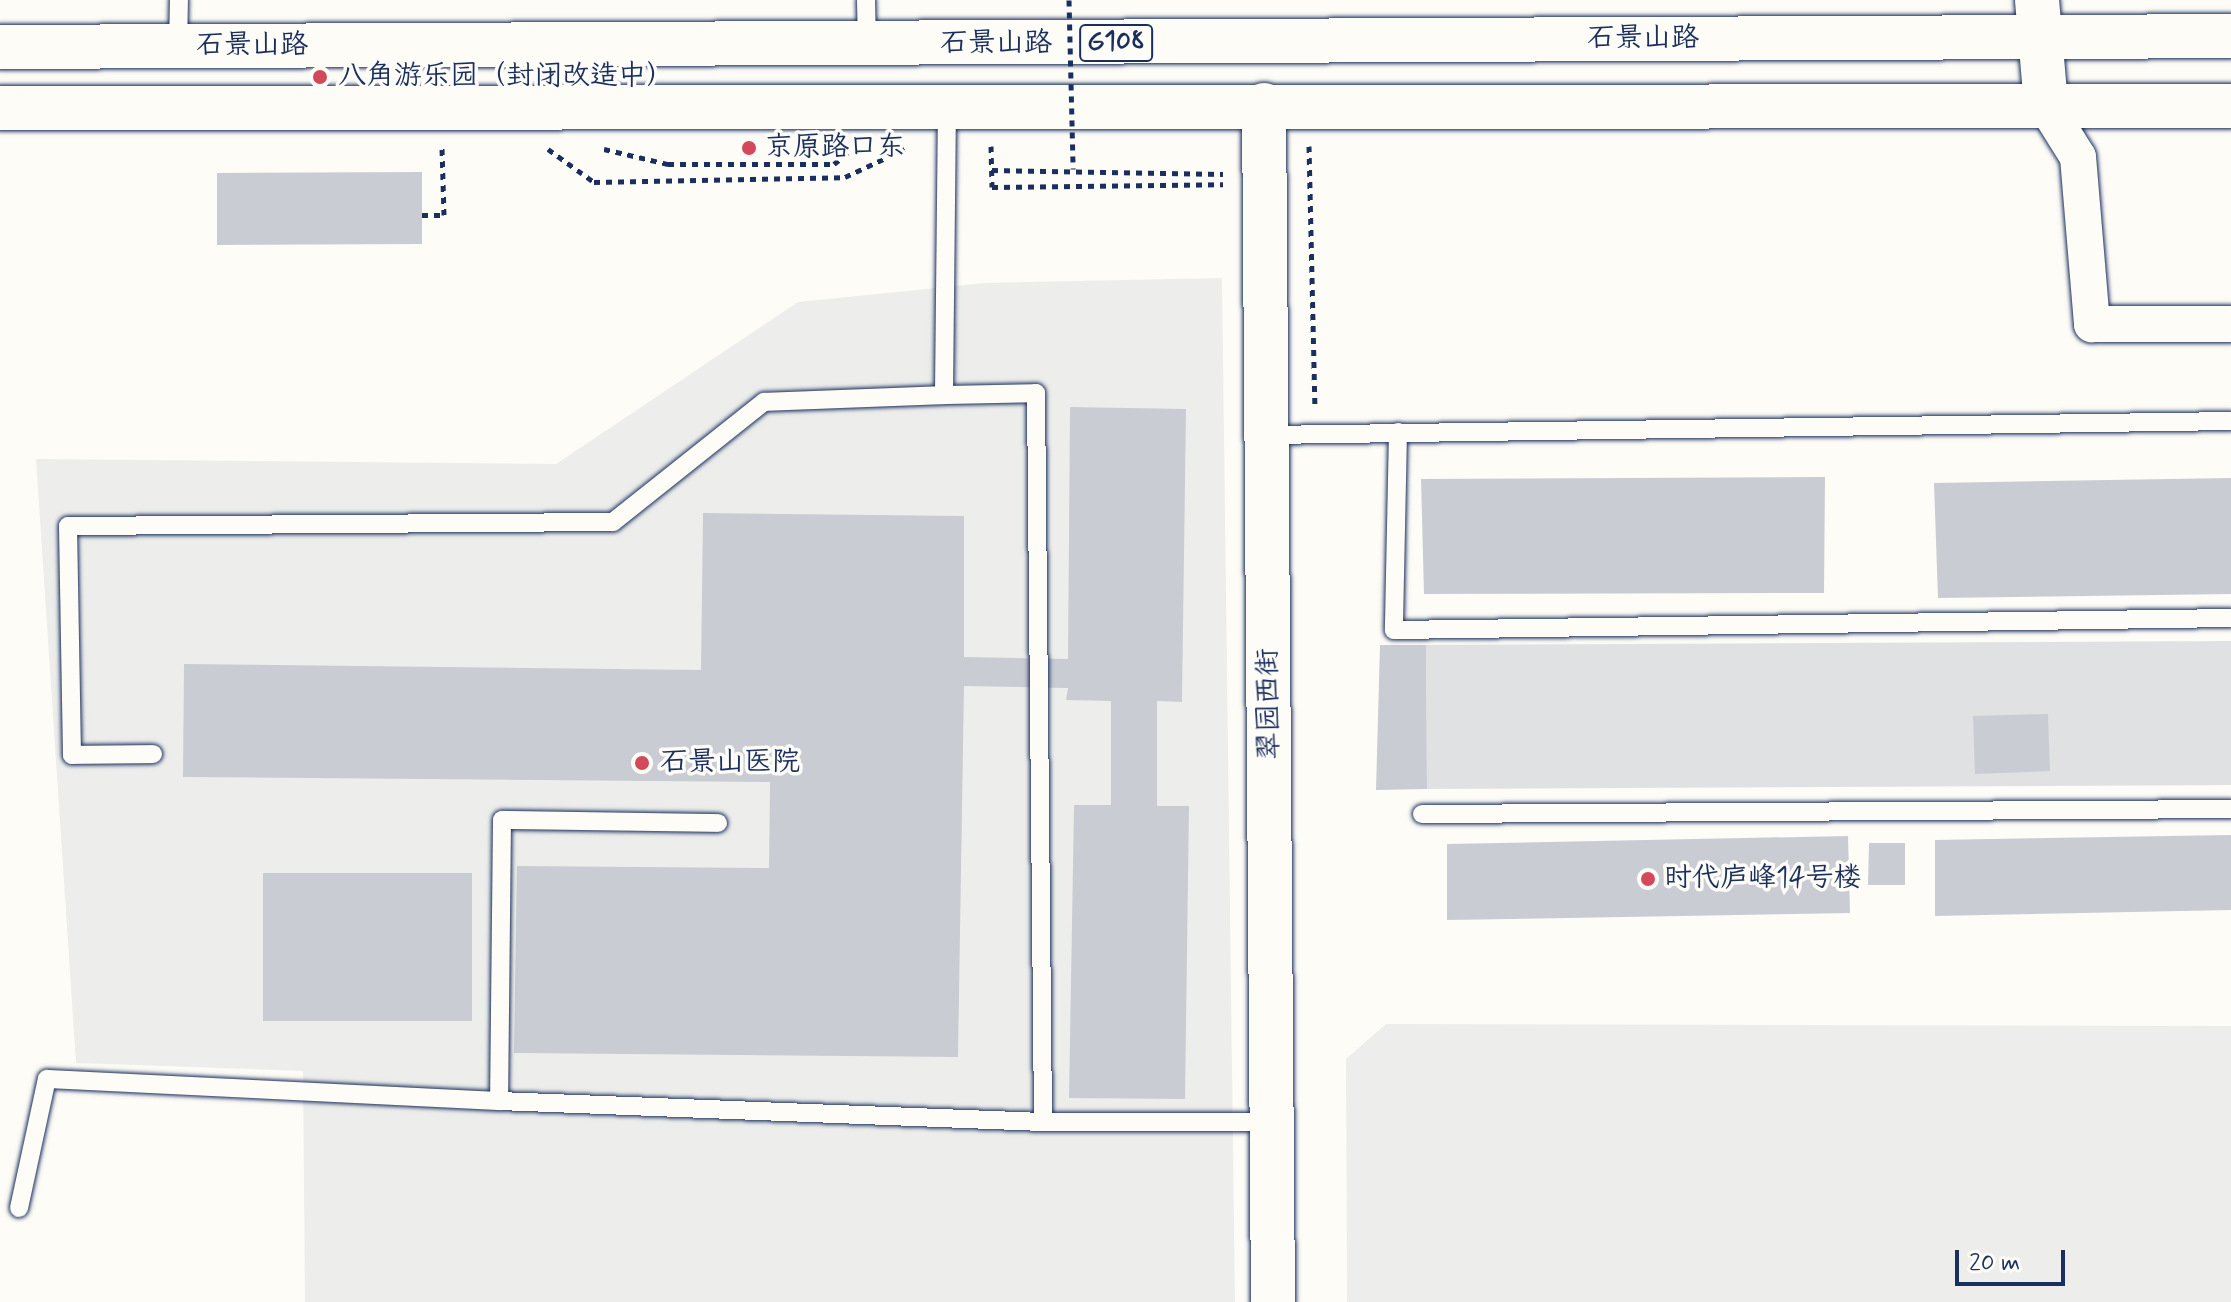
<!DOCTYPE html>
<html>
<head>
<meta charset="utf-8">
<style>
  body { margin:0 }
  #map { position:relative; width:2231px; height:1302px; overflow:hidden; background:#fdfcf7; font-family:Mynerve,"LXGW WenKai TC",sans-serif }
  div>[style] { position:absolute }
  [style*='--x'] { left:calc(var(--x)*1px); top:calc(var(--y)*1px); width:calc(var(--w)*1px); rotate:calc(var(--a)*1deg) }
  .built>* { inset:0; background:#edeeec }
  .green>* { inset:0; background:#e0e1e3 }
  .building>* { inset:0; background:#c9ccd3 }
  .path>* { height:5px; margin-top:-2.5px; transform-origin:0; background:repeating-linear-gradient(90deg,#1b2f5e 0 6px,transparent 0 12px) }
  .roads { filter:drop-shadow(0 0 2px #1b2f5e) drop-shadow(0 0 2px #1b2f5e) }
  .service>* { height:18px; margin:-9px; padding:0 9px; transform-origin:9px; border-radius:9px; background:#fdfcf7 }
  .minor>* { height:36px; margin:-18px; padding:0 18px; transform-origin:18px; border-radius:18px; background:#fdfcf7 }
  .tertiary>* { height:44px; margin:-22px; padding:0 22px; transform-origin:22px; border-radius:22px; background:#fdfcf7 }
  .trunk>* { height:44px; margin:-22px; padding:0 22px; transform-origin:22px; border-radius:22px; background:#fdfcf7 }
  .path-bridge>* { height:5px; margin-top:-2.5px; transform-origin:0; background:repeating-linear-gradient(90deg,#1b2f5e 0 6px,transparent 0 12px) }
  .dots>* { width:22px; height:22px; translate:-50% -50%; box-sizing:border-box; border:4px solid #fdfcf7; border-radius:50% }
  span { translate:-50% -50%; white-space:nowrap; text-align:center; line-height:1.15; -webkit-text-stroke:7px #fdfcf7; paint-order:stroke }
  .shield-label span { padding:2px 6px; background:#fdfcf7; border:2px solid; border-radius:6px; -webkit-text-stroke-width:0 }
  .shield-label { font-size:26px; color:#1b2f5e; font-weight:700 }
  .street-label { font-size:28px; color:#1b2f5e }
  .poi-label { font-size:28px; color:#1b2f5e }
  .left { translate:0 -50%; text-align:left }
  .scale { position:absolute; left:1955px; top:1250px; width:110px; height:36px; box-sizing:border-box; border:4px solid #1b2f5e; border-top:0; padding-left:10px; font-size:24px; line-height:28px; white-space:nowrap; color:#1b2f5e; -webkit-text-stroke:6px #fdfcf7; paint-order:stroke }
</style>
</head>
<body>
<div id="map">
  <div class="built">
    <i style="clip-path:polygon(1222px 278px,1235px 1302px,305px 1302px,303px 1071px,76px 1063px,36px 459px,556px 464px,798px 302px,985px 283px)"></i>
    <i style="clip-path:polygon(1386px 1024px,2231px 1026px,2231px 1302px,1347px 1302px,1346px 1059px)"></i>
  </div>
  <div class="green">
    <i style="clip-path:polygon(2231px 641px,2231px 785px,1427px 789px,1426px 645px)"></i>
  </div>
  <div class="building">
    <i style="clip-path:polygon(422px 172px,422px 244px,217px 245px,217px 173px)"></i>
    <i style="clip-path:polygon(1070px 407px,1186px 409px,1182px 702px,1157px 701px,1157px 806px,1189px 806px,1185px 1099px,1069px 1098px,1074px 805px,1111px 805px,1111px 701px,1066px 700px,1068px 688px,964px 686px,958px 1057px,514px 1053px,517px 866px,769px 868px,770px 782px,183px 777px,184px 664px,701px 670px,703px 513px,964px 516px,964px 657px,1068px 659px)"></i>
    <i style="clip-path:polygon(1825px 477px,1824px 593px,1424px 594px,1421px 479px)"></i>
    <i style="clip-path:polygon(2231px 478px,2231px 594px,1938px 598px,1934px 483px)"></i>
    <i style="clip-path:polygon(1380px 645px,1426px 645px,1427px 789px,1376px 790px)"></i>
    <i style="clip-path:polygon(2048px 714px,2050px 771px,1975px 774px,1973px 716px)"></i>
    <i style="clip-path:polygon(2231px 835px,2231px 910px,1935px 916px,1935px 840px)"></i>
    <i style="clip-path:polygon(1848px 836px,1850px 913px,1447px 920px,1447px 844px)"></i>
    <i style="clip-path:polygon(1869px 843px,1905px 843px,1905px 885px,1868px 885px)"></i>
    <i style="clip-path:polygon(263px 873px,472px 873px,472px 1021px,263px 1021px)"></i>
  </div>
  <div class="path">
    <i style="--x:991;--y:146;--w:41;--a:88.6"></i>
    <i style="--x:992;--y:187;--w:231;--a:-0.7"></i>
    <i style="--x:1309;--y:146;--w:262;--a:88.7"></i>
    <i style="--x:548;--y:149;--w:57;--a:35.7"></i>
    <i style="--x:594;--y:182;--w:251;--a:-1.1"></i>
    <i style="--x:845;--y:177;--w:66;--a:-25"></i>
    <i style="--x:604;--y:149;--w:66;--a:13.2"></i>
    <i style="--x:668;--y:164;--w:166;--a:0"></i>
    <i style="--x:834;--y:164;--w:26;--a:-39"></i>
    <i style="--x:992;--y:170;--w:231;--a:1"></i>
    <i style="--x:422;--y:215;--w:22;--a:0"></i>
    <i style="--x:444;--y:215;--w:69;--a:-91.7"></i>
  </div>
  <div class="roads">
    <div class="service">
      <i style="--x:866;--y:0;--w:45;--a:88.7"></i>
      <i style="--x:178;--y:46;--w:46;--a:-88.8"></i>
      <i style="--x:947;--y:106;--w:289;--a:90.6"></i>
      <i style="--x:944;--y:395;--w:92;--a:-1.2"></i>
      <i style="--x:1036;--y:393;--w:729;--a:89.45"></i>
      <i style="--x:1043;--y:1122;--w:231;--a:0"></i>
      <i style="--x:1398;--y:432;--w:198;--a:91.2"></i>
      <i style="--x:1394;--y:630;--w:837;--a:-0.82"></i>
      <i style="--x:1267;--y:435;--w:964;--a:-0.83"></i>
      <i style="--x:153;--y:754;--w:81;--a:179.3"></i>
      <i style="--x:72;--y:755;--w:229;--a:-91"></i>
      <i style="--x:68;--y:526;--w:545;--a:-0.42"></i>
      <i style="--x:613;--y:522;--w:193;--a:-38.5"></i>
      <i style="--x:764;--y:402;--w:180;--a:-2.2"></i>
      <i style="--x:1422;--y:814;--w:809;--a:-0.35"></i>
      <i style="--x:718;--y:823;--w:216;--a:-179.2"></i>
      <i style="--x:502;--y:820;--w:281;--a:90.6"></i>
      <i style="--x:499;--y:1101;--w:544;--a:2.21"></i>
      <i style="--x:19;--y:1208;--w:132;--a:-77.8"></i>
      <i style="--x:47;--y:1079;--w:453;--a:2.8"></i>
    </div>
    <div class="minor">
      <i style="--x:2046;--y:106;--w:60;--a:57.9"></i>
      <i style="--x:2078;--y:157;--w:168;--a:85.2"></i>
      <i style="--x:2092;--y:324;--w:139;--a:0"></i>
    </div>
    <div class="tertiary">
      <i style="--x:2037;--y:0;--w:106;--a:85.1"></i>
      <i style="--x:1264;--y:105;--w:1197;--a:89.57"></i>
    </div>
    <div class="trunk">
      <i style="--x:0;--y:47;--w:2231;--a:-0.28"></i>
      <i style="--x:0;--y:108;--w:2231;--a:-0.05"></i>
    </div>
  </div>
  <div class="path-bridge">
    <i style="--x:1069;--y:0;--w:169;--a:88.6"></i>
  </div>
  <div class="dots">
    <i style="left:320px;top:77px;background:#d1495b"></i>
    <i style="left:749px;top:148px;background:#d1495b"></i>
    <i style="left:642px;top:763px;background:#d1495b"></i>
    <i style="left:1648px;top:879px;background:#d1495b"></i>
  </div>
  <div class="shield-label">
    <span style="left:1116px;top:43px">G108</span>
  </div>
  <div class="street-label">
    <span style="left:1643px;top:39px">石景山路</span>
    <span style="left:996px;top:44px">石景山路</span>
    <span style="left:252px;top:46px">石景山路</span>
    <span style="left:1270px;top:704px;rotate:-91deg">翠园西街</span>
  </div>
  <div class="poi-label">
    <span class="left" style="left:338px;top:77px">八角游乐园（封闭改造中）</span>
    <span class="left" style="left:765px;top:148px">京原路口东</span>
    <span class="left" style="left:660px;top:763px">石景山医院</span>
    <span class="left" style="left:1664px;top:879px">时代庐峰14号楼</span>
  </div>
  <div class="scale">20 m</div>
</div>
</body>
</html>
